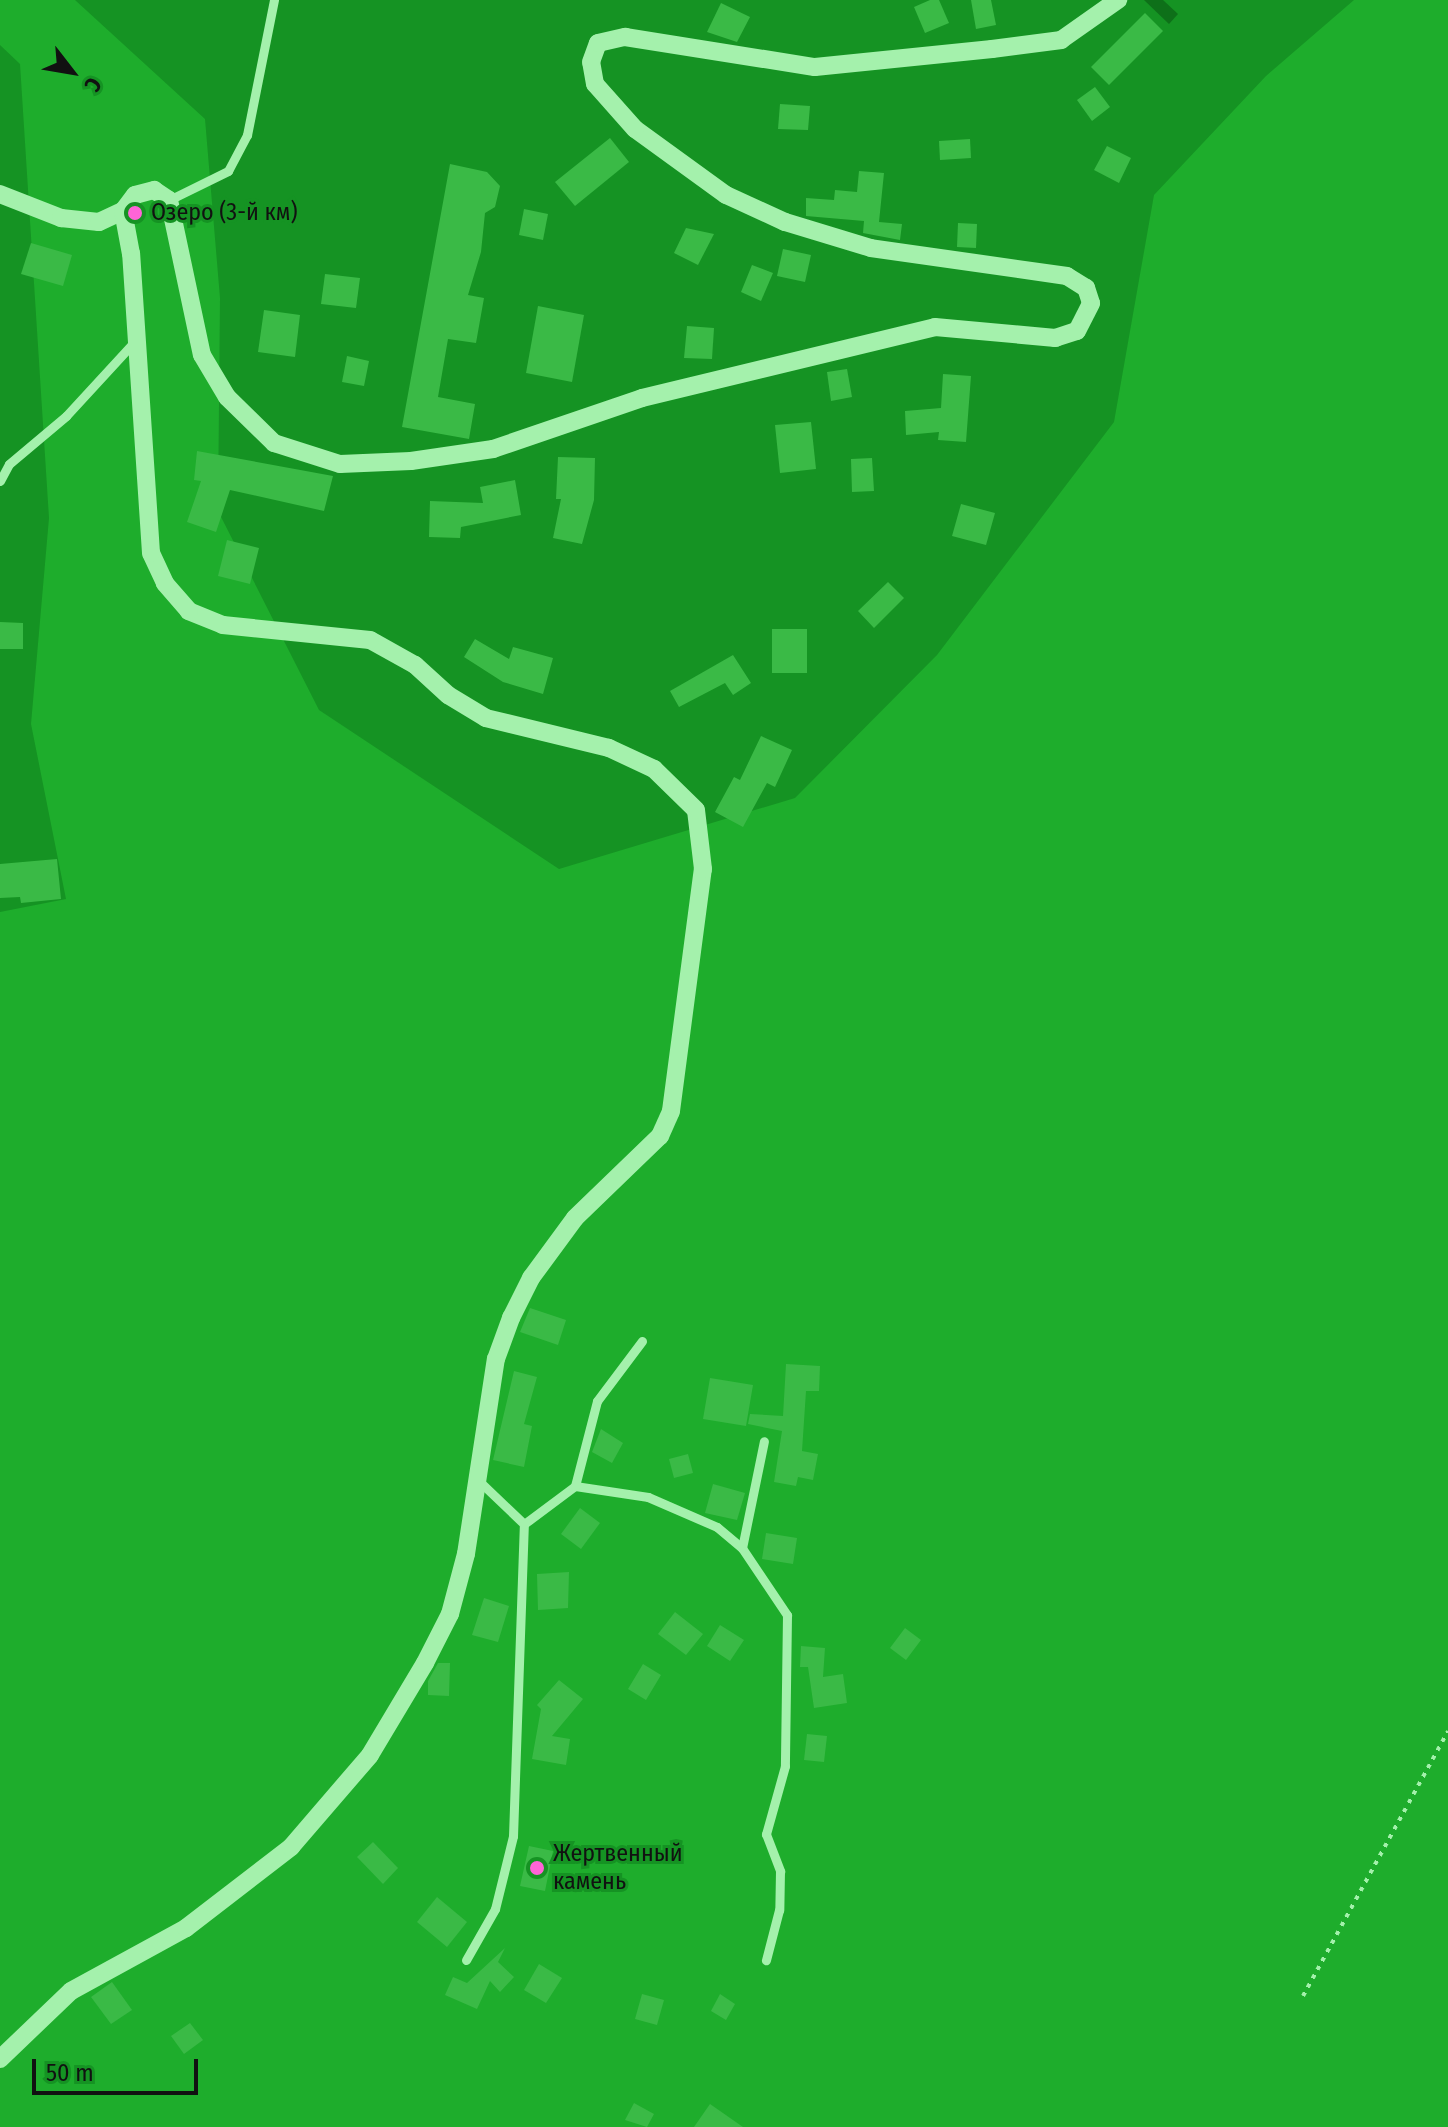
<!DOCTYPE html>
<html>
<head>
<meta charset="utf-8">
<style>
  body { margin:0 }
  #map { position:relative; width:1448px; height:2127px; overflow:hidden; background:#159323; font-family:"Fira Sans Condensed",sans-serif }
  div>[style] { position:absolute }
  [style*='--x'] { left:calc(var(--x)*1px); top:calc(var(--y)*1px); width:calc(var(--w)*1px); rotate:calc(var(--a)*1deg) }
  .green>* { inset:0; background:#1ead2c }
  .water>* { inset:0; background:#0e7019 }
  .building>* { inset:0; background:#3aba46 }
  .path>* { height:4px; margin-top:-2px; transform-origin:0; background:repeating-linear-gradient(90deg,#a4f1ac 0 4px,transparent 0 10px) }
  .service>* { height:9px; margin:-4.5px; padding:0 4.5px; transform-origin:4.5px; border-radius:4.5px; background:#a4f1ac }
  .minor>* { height:18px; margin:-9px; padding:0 9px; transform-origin:9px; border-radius:9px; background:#a4f1ac }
  .dots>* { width:22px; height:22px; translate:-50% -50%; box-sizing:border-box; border:4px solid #159323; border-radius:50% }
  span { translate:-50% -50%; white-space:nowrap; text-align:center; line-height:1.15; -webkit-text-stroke:6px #159323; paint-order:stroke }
  .poi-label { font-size:24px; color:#111 }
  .left { translate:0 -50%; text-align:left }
  .north { position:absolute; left:32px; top:32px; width:80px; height:80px; -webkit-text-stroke:6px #159323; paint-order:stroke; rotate:121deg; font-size:22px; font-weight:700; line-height:32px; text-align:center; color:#111 }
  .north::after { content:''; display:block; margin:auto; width:28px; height:36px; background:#111; clip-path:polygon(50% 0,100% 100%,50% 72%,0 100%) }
  .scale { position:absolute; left:32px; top:2059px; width:166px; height:36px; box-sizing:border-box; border:4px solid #111; border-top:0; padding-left:10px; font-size:24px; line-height:28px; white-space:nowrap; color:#111; -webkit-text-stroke:6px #159323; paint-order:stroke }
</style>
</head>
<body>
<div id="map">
  <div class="green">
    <i style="clip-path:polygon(0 0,75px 0,205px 119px,220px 298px,218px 511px,319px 710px,559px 869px,795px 798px,937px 655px,1114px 422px,1154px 195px,1266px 76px,1354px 0,1448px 0,1448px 2127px,0 2127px,0 912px,66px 899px,31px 724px,49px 518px,20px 64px,0 45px)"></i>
  </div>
  <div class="water">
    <i style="clip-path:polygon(1144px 0,1163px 0,1178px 14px,1169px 24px)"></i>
  </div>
  <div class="building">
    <i style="clip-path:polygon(930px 0,939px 0,949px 23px,925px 33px,914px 7px)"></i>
    <i style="clip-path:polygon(971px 0,991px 0,996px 25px,976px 29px)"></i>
    <i style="clip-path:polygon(721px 3px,750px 17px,737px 42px,707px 32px)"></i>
    <i style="clip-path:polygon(1145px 13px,1163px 31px,1109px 85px,1091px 67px)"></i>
    <i style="clip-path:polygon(1095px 87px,1110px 107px,1092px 121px,1077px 100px)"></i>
    <i style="clip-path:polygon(780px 104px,810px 106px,808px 130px,778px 129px)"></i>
    <i style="clip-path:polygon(610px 138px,629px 162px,575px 206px,555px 182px)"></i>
    <i style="clip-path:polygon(970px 139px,971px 158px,940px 160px,939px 141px)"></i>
    <i style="clip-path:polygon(1107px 146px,1131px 158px,1119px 183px,1094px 170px)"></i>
    <i style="clip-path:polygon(450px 164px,487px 172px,500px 186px,495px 207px,485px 213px,481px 252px,468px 295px,484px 298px,476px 343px,448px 339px,438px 397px,475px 404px,469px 439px,402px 427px)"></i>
    <i style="clip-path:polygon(859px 171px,884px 173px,879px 222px,902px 224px,900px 240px,863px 233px,864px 221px,806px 216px,806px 198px,834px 200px,835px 190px,857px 192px)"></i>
    <i style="clip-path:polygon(524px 209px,548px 214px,543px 240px,519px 235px)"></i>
    <i style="clip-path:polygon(958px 223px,977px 224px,976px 248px,957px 247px)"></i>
    <i style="clip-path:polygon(686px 228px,714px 234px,698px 265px,674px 253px)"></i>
    <i style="clip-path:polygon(31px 243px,72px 255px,63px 286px,21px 274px)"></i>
    <i style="clip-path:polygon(783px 249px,811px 255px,805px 282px,777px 276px)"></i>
    <i style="clip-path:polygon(752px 265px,773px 273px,761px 301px,741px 292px)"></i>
    <i style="clip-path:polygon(325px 274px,360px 278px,356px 308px,321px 304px)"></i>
    <i style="clip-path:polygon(538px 306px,584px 315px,572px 382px,526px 373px)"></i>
    <i style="clip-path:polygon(264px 310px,300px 315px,295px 357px,258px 352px)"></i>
    <i style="clip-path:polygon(687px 326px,714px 328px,712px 359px,684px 358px)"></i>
    <i style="clip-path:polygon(347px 356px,369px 361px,364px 386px,342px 382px)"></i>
    <i style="clip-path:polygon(847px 369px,852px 397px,831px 401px,827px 372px)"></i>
    <i style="clip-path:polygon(943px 374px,971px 376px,966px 442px,938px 440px,939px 432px,906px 435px,905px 411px,941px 408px)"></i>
    <i style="clip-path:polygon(811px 422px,816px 469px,780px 473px,775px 425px)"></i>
    <i style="clip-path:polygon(197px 451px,333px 476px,324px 511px,230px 490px,216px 532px,187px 522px,201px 481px,194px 480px)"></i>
    <i style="clip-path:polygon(558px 457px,595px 458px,594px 500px,582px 544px,553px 538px,561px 499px,556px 499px)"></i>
    <i style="clip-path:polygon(872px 458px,874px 491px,852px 492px,851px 459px)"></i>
    <i style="clip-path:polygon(515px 480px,521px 515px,461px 527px,460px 538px,429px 537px,430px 501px,483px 503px,480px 487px)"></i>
    <i style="clip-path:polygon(961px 504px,995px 513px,986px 545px,952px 536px)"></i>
    <i style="clip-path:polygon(227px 540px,259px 548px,250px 584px,218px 576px)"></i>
    <i style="clip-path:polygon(888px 582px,904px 598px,874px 628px,858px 611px)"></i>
    <i style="clip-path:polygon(0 622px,23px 623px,23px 649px,0 649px)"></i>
    <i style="clip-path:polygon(772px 629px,807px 629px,807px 673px,772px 673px)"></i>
    <i style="clip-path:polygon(475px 639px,509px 659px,513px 647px,553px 658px,543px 694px,503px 682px,464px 657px)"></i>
    <i style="clip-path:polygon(733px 655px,751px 683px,733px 695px,725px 683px,679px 707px,670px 691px)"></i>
    <i style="clip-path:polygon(761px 736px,792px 750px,775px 787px,767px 783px,743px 827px,715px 812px,734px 777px,740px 780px)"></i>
    <i style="clip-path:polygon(57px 859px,61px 899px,21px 903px,20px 897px,0 898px,0 864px)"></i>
    <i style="clip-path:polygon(530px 1308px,566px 1320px,558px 1345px,520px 1332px)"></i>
    <i style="clip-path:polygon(786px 1364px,820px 1366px,819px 1391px,806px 1391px,802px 1451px,818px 1454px,813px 1480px,798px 1477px,796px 1486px,774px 1482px,782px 1431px,748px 1424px,750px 1414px,783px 1416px)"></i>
    <i style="clip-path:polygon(514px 1371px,537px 1377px,524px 1424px,532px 1426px,524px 1467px,493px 1460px)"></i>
    <i style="clip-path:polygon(710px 1378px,753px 1385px,746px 1426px,703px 1419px)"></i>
    <i style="clip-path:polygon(601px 1429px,623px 1443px,612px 1463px,592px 1452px)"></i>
    <i style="clip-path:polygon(688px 1454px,693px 1473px,674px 1478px,669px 1459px)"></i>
    <i style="clip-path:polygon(713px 1484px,745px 1493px,737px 1520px,705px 1513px)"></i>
    <i style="clip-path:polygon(580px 1508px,600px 1523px,581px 1549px,561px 1534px)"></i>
    <i style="clip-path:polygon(766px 1533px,797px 1538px,793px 1564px,762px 1559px)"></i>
    <i style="clip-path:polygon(569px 1572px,568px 1608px,538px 1610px,537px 1574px)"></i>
    <i style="clip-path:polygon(484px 1598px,509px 1606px,498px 1642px,472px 1635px)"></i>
    <i style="clip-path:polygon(675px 1612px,703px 1634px,686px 1655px,658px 1634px)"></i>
    <i style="clip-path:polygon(720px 1625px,744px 1640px,730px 1661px,707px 1646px)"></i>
    <i style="clip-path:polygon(905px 1628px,921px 1640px,906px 1660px,890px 1648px)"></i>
    <i style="clip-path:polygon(801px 1646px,825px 1648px,823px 1677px,843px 1674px,847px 1703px,814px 1708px,808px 1667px,800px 1667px)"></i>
    <i style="clip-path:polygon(438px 1663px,450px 1663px,449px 1696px,428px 1695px,428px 1681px)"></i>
    <i style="clip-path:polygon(643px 1664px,661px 1675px,646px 1700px,628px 1689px)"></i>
    <i style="clip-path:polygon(559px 1680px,583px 1699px,552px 1736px,570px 1739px,566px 1765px,532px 1759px,541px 1709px,537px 1705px)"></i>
    <i style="clip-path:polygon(807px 1734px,827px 1736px,824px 1762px,804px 1760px)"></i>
    <i style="clip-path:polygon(373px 1842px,398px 1868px,383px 1884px,357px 1857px)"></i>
    <i style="clip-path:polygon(529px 1846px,553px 1851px,545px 1891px,520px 1886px)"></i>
    <i style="clip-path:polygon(437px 1897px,467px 1922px,447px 1947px,417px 1922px)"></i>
    <i style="clip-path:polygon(505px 1948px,498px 1962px,514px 1977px,500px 1992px,490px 1981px,477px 2009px,445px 1995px,453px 1977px,467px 1983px)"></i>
    <i style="clip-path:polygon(539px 1964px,562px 1978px,546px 2003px,524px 1990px)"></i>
    <i style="clip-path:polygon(112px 1982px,132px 2010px,111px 2024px,91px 1997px)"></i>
    <i style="clip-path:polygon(642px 1994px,664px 2000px,657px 2025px,635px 2019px)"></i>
    <i style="clip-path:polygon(720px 1994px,735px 2004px,726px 2020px,711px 2011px)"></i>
    <i style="clip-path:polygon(190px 2023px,203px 2040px,184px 2054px,171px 2036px)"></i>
    <i style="clip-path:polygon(634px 2103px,654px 2114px,647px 2127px,625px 2120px)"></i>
    <i style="clip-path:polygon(710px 2104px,743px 2127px,694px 2127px)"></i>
  </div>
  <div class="path">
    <i style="--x:1303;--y:1996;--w:302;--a:-61.3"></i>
  </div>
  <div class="service">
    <i style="--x:169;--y:200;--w:66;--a:-26.2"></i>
    <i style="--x:228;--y:171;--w:41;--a:-62.2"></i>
    <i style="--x:247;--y:135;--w:138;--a:-78.7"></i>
    <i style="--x:0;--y:481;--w:19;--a:-62"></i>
    <i style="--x:9;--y:464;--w:75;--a:-40.1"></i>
    <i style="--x:66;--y:416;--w:103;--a:-47.4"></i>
    <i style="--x:479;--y:1481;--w:62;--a:43.7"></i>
    <i style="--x:575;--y:1486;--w:74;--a:8.6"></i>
    <i style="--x:648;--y:1497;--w:75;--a:23.5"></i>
    <i style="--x:717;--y:1527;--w:33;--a:40"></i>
    <i style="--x:742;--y:1548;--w:81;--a:56.1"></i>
    <i style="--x:787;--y:1615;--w:151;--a:90.8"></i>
    <i style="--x:785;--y:1766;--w:71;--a:105.6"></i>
    <i style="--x:766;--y:1834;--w:40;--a:69"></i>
    <i style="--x:780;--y:1871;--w:39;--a:91"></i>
    <i style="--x:779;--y:1910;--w:52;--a:104.6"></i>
    <i style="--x:742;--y:1548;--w:109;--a:-78.4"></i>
    <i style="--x:466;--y:1960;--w:59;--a:-60.4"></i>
    <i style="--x:495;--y:1909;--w:75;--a:-76.1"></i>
    <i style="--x:513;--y:1836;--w:312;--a:-88"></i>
    <i style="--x:524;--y:1524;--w:64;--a:-36.7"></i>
    <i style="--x:575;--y:1486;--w:88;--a:-75.5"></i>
    <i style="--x:597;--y:1401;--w:75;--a:-53.1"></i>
  </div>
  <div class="minor">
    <i style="--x:0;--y:194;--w:66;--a:21.5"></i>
    <i style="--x:61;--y:218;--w:38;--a:6"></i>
    <i style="--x:99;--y:222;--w:26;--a:-25"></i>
    <i style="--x:0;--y:2059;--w:98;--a:-43.8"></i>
    <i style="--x:71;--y:1991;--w:131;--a:-28.7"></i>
    <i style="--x:186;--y:1928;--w:133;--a:-37.6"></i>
    <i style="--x:291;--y:1847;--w:121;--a:-49.3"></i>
    <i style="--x:370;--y:1755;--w:107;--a:-59.1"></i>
    <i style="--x:425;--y:1663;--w:55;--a:-63"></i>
    <i style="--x:450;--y:1614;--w:62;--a:-75.1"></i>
    <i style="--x:466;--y:1554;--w:197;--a:-81.3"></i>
    <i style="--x:496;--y:1359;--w:44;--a:-69.9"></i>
    <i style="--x:511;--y:1318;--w:45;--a:-63.4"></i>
    <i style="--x:531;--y:1278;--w:74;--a:-53.7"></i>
    <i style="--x:575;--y:1218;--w:118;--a:-44"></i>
    <i style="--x:660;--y:1136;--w:27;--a:-66"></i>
    <i style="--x:671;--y:1111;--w:244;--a:-82.5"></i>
    <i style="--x:703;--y:869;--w:59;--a:-96.8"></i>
    <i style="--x:696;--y:810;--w:59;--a:-135.7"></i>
    <i style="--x:654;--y:769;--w:50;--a:-155"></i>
    <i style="--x:609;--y:748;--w:127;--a:-166.3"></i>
    <i style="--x:486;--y:718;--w:44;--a:-148.8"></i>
    <i style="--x:448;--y:695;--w:45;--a:-137.7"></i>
    <i style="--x:415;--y:665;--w:51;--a:-150.9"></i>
    <i style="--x:370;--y:640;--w:148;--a:-174.2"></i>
    <i style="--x:223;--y:625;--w:37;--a:-158"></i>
    <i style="--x:189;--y:611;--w:37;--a:-131"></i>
    <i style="--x:165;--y:583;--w:33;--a:-115"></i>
    <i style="--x:151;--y:553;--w:300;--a:-93.8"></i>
    <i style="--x:131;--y:254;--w:44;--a:-100.5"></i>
    <i style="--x:123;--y:211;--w:20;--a:-53"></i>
    <i style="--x:135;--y:195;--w:20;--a:-15"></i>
    <i style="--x:154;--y:190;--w:18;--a:34"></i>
    <i style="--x:169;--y:200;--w:158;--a:78"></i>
    <i style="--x:202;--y:355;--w:49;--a:59.2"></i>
    <i style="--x:227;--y:397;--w:66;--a:44.4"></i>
    <i style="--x:274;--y:443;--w:69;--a:17.7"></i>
    <i style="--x:340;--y:464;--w:71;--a:-2.4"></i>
    <i style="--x:411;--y:461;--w:83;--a:-8.3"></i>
    <i style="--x:493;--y:449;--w:157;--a:-18.9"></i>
    <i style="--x:642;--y:398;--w:301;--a:-13.6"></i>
    <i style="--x:935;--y:327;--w:121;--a:5.2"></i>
    <i style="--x:1055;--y:338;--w:23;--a:-18"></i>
    <i style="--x:1077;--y:331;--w:31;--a:-63"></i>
    <i style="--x:1091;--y:303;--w:16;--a:-108"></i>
    <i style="--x:1086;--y:288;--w:22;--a:-148"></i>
    <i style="--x:1067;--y:276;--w:198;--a:-171.9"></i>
    <i style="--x:871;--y:248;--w:90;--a:-163.2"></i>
    <i style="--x:785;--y:222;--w:65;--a:-155.4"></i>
    <i style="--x:726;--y:195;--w:112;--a:-144"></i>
    <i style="--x:635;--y:129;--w:60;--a:-131.6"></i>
    <i style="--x:595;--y:84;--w:22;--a:-100"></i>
    <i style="--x:591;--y:62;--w:20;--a:-70"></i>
    <i style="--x:598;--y:43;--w:28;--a:-13"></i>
    <i style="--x:625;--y:37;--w:192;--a:9"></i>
    <i style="--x:815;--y:67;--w:178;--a:-5.8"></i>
    <i style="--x:992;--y:49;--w:70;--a:-7.4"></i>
    <i style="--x:1061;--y:40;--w:70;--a:-35.1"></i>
  </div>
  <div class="dots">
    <i style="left:135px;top:213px;background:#ff64d7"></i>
    <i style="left:537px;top:1868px;background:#ff64d7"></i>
  </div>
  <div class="poi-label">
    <span class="left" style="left:151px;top:213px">Озеро (3-й км)</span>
    <span class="left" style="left:553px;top:1868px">Жертвенный<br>камень</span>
  </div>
  <div class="north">С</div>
  <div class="scale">50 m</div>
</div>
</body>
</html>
